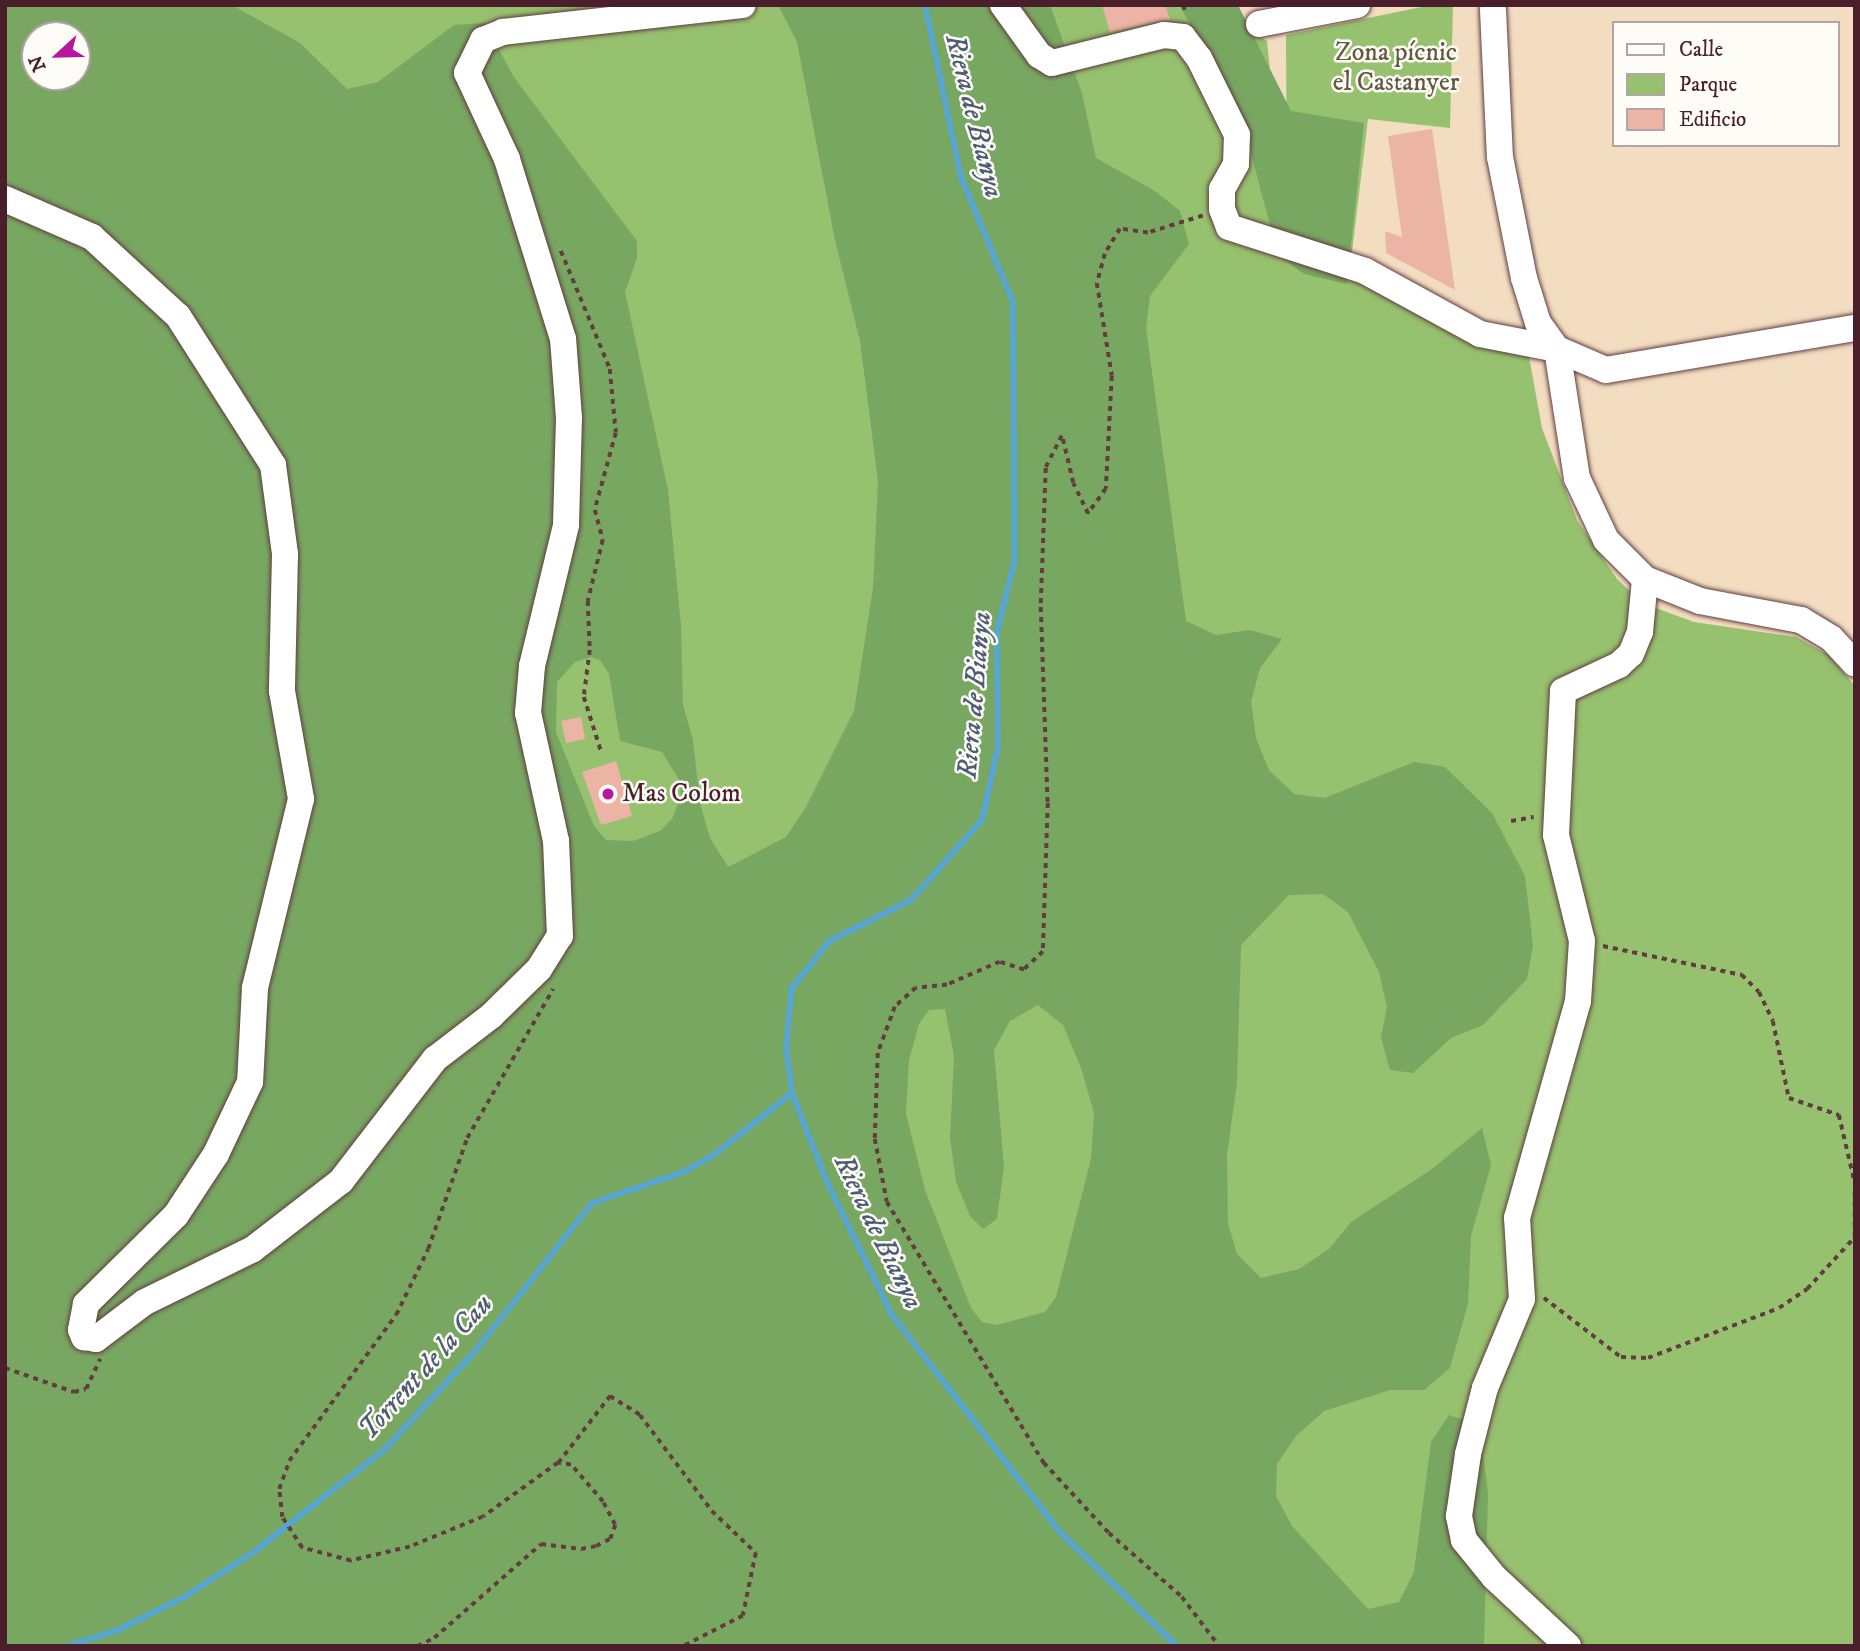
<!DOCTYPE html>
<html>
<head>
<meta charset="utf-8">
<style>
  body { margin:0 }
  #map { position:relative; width:1860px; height:1651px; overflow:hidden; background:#f3ddc0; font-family:"IM FELL DW Pica",serif }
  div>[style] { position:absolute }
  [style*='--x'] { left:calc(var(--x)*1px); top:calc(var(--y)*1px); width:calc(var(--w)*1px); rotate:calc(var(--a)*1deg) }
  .green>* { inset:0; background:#96c16e }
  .forest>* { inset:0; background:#78a761 }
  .stream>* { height:6px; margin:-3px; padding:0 3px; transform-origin:3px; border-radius:3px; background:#57a6d1 }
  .building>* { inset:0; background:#ebb4a5 }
  .path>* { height:3.5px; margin-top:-1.75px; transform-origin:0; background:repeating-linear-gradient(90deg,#633c41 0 5px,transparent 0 10px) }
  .roads { filter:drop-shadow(0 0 2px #633c41) drop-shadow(0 0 2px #633c41) }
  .minor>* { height:26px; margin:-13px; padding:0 13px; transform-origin:13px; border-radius:13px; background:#fff }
  .dots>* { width:19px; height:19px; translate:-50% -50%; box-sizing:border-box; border:4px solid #fdfcf7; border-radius:50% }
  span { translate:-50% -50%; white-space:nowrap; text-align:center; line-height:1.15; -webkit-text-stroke:5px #fdfcf7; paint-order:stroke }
  .park-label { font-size:26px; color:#655842 }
  .poi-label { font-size:26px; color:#4a1f2b }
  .left { translate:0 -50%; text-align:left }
  .water-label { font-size:28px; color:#505c76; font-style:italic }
  .frame { position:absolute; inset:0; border:7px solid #4a1f2b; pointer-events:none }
  .legend { position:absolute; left:1612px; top:21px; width:228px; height:126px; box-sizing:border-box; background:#fdfcf7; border:2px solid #b5a4a5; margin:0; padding:9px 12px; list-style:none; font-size:21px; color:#4a1f2b }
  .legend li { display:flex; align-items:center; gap:14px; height:35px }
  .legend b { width:35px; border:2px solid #b5a4a5 }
  .north { position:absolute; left:21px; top:21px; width:70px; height:70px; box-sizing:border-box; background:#fdfcf7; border:2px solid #b5a4a5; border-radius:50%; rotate:248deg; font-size:19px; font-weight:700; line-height:28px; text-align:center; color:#4a1f2b }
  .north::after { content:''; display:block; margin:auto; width:24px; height:32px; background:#b5179e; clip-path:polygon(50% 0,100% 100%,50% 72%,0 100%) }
</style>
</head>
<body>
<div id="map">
  <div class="green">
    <i style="clip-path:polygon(evenodd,5px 5px,1227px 5px,1234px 20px,1267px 41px,1287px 230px,1286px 35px,1431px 5px,1453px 5px,1450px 128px,1368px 119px,1351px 260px,1469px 321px,1525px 335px,1542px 428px,1577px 520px,1617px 579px,1642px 603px,1694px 622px,1796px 637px,1829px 655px,1855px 686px,1855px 1646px,5px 1646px,5px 5px,35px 35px,77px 35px,77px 77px,35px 77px,35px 35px)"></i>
  </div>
  <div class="forest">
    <i style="clip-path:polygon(evenodd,5px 5px,232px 5px,300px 43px,347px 89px,378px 82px,454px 25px,485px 23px,513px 76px,637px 241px,637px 258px,625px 292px,668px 490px,681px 626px,683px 705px,693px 740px,700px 803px,710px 838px,728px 867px,786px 837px,806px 807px,854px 711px,873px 588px,878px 481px,860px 341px,835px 240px,797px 42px,778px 5px,1050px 5px,1082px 93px,1096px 158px,1155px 191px,1180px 211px,1189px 244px,1150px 296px,1146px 328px,1186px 621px,1216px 635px,1250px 630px,1282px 639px,1260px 668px,1251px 702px,1256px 738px,1269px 770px,1294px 794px,1325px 798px,1414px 762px,1445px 767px,1492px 813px,1525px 876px,1533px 946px,1527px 979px,1483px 1025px,1451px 1038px,1413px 1073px,1390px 1070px,1381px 1038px,1387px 1007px,1379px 972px,1348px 912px,1323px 894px,1289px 895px,1241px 945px,1237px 1082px,1227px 1155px,1228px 1223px,1237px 1254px,1261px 1278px,1299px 1269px,1329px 1249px,1351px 1222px,1432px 1169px,1482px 1128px,1491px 1165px,1471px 1236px,1468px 1304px,1450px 1368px,1424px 1390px,1390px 1390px,1324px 1411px,1296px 1436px,1277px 1464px,1276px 1496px,1292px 1526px,1368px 1609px,1399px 1602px,1414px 1572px,1431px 1442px,1449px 1415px,1479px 1425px,1488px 1492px,1484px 1646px,5px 1646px,5px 5px,35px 35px,77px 35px,77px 77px,35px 77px,35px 35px,5px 5px,591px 657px,600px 660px,609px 674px,620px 741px,662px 752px,680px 781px,681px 796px,672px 819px,660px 831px,633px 841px,606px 840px,594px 826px,556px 732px,557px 682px,575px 662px,591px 657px,5px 5px,1038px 1005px,1063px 1025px,1081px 1068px,1094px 1113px,1091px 1159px,1056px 1297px,1045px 1312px,997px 1325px,982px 1322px,971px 1308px,925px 1190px,906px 1114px,909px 1060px,919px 1024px,929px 1010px,945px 1009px,954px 1056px,950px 1138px,956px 1182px,970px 1216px,983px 1229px,997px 1219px,1004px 1167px,994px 1050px,1010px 1021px,1038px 1005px)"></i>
    <i style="clip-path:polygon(1179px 5px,1238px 5px,1291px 111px,1364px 123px,1347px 284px,1304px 274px,1278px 255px,1240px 112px)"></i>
  </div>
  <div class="stream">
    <i style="--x:925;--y:5;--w:176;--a:78.2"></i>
    <i style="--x:961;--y:177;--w:135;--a:67.4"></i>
    <i style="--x:1013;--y:302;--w:257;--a:89.6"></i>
    <i style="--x:1015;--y:559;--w:75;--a:103.9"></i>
    <i style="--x:997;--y:632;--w:115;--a:89.5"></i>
    <i style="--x:998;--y:747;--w:75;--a:102.4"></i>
    <i style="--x:982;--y:820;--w:107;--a:131.6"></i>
    <i style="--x:911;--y:900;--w:92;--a:153.4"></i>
    <i style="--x:829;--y:941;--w:60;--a:128.2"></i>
    <i style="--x:792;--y:988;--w:58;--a:95.9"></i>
    <i style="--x:786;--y:1046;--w:47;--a:82.7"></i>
    <i style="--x:792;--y:1093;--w:96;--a:68.5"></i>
    <i style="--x:827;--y:1182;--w:148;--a:64"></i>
    <i style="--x:892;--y:1315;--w:273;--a:52.3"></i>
    <i style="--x:1059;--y:1531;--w:165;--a:44.3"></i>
    <i style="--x:67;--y:1646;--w:53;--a:-17.4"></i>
    <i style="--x:118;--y:1630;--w:74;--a:-26.6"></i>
    <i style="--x:184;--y:1597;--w:80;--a:-32.7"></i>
    <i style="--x:251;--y:1554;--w:172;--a:-38.1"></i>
    <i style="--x:386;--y:1448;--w:133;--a:-47.4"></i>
    <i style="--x:476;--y:1350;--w:187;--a:-51.7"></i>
    <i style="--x:592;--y:1203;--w:96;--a:-18.8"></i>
    <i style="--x:683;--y:1172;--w:33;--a:-29"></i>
    <i style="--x:712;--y:1156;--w:102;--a:-38.2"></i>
  </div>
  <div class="building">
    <i style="clip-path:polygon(1102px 5px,1165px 5px,1170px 19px,1110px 32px)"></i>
    <i style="clip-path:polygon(1432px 129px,1455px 290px,1386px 253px,1385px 231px,1402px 237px,1388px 136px)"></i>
    <i style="clip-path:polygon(581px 717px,585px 739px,566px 743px,561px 721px)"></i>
    <i style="clip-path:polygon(616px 761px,632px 816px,601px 825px,582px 772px)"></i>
  </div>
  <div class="path">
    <i style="--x:1184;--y:5;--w:9;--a:84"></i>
    <i style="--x:1203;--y:216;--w:58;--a:162.8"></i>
    <i style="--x:1148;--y:233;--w:28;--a:-172"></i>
    <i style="--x:1120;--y:229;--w:29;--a:121"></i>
    <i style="--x:1105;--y:254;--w:30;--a:105"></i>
    <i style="--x:1097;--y:283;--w:94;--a:80.8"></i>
    <i style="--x:1112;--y:376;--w:113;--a:93"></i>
    <i style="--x:1106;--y:489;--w:31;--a:126"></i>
    <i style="--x:1088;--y:514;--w:34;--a:-116"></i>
    <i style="--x:1073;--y:483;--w:48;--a:-103.2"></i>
    <i style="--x:1062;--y:436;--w:36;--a:117"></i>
    <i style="--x:1046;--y:468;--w:139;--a:92.1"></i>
    <i style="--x:1041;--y:607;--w:196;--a:88"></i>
    <i style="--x:1048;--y:803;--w:149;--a:91.9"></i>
    <i style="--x:1043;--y:952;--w:26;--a:137"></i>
    <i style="--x:1024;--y:970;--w:25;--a:-162"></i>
    <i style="--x:1000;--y:962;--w:58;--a:156.5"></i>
    <i style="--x:947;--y:985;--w:31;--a:174"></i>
    <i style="--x:916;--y:988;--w:28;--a:138"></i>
    <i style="--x:895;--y:1007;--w:49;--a:110.3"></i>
    <i style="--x:878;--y:1053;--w:86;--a:92"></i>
    <i style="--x:875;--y:1139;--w:64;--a:79.2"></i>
    <i style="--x:887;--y:1202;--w:305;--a:59"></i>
    <i style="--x:1044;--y:1463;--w:96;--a:47.1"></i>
    <i style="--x:1109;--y:1533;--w:97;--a:41.2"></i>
    <i style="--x:1182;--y:1597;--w:61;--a:52.9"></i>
    <i style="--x:561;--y:251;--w:128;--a:67.4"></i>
    <i style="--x:610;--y:369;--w:64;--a:84.6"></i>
    <i style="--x:616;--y:433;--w:80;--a:105.3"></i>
    <i style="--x:595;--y:510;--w:31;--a:75"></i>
    <i style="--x:603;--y:540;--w:63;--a:103.8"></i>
    <i style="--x:588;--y:601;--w:49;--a:87.7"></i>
    <i style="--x:590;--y:650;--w:47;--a:97.3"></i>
    <i style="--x:584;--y:697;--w:57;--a:72.5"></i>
    <i style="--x:1511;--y:821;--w:23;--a:-10"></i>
    <i style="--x:1603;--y:946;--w:142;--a:11.8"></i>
    <i style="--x:1742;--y:975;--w:24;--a:45"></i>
    <i style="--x:1759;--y:992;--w:32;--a:64"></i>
    <i style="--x:1773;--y:1021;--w:79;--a:78.3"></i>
    <i style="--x:1789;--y:1098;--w:53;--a:18.8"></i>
    <i style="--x:1839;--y:1115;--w:70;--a:76.8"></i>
    <i style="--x:1855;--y:1192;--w:52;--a:90"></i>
    <i style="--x:1544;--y:1298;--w:97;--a:37.5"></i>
    <i style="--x:1621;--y:1357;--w:27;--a:2"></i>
    <i style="--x:1648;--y:1358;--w:140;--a:-20.9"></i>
    <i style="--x:1779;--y:1308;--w:34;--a:-34"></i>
    <i style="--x:1807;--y:1289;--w:67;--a:-47.4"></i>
    <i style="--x:5;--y:1368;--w:73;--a:19.2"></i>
    <i style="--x:74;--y:1392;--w:12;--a:-14"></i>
    <i style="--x:86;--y:1389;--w:33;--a:-65"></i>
    <i style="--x:558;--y:1463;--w:85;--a:-52.2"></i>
    <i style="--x:610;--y:1396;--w:36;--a:32"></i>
    <i style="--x:640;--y:1415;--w:120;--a:53.1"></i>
    <i style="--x:712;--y:1511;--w:61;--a:43.7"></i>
    <i style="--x:756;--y:1553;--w:64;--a:101.7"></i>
    <i style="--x:743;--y:1616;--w:66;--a:153"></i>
    <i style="--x:417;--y:1646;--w:19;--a:-25"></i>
    <i style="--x:434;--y:1638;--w:142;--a:-41.3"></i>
    <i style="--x:541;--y:1544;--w:40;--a:7.1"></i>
    <i style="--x:581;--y:1549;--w:15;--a:-11"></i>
    <i style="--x:596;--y:1546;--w:16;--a:-27"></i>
    <i style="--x:610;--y:1539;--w:15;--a:-70"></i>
    <i style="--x:615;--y:1525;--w:26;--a:-118"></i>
    <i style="--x:603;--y:1502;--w:49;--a:-130.9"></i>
    <i style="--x:571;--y:1465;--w:13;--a:-171"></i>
    <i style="--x:558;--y:1463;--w:92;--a:144.2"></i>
    <i style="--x:483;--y:1517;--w:79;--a:157.7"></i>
    <i style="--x:410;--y:1547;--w:61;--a:166.7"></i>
    <i style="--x:351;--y:1561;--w:51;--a:-165.1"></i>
    <i style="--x:302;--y:1548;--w:37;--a:-123"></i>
    <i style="--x:282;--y:1517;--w:28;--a:-96"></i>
    <i style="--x:279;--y:1489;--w:30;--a:-70"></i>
    <i style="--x:289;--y:1461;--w:181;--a:-53.8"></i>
    <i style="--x:396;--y:1315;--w:73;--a:-64.1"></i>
    <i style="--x:428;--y:1249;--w:118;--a:-70.6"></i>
    <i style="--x:467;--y:1138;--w:172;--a:-60"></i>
  </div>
  <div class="roads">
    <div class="minor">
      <i style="--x:1003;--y:5;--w:62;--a:54.2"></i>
      <i style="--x:1039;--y:55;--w:15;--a:32"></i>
      <i style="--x:1052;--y:63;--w:115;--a:-14"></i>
      <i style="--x:1164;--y:35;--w:19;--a:6"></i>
      <i style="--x:1183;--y:37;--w:26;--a:53"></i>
      <i style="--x:1199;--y:58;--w:86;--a:63.7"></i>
      <i style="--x:1237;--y:135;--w:29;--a:92"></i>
      <i style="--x:1236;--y:164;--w:29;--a:119"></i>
      <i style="--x:1222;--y:189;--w:20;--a:90"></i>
      <i style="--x:1222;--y:209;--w:19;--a:69"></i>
      <i style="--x:1229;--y:227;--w:143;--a:17.9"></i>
      <i style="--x:1365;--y:271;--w:131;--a:28.7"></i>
      <i style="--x:1480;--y:334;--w:78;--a:11"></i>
      <i style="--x:1557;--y:349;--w:53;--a:23.2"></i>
      <i style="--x:1606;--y:370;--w:253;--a:-9.6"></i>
      <i style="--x:1493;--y:10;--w:147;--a:87.3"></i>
      <i style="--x:1500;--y:157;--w:123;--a:78.8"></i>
      <i style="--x:1524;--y:278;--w:47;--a:72.7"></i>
      <i style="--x:1538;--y:323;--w:32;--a:54"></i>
      <i style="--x:1259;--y:24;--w:100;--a:-11"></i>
      <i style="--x:5;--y:199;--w:95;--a:23.6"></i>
      <i style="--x:92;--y:237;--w:117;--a:42.6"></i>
      <i style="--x:178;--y:316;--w:177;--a:57.5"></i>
      <i style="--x:273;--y:465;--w:90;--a:82.3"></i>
      <i style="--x:285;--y:554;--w:137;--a:91.3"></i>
      <i style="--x:282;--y:691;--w:110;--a:80"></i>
      <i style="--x:301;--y:799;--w:195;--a:103.7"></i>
      <i style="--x:255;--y:988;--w:94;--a:93"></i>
      <i style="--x:250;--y:1082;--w:80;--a:115.3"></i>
      <i style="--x:216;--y:1154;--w:73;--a:123.3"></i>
      <i style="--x:176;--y:1215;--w:127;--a:135.3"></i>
      <i style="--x:86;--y:1304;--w:26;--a:101"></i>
      <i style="--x:81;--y:1330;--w:8;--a:67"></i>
      <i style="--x:84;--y:1337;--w:12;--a:9"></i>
      <i style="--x:96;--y:1339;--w:61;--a:-37.1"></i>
      <i style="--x:145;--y:1302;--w:120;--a:-26.1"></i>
      <i style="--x:253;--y:1249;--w:111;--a:-37.7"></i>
      <i style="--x:341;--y:1181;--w:154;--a:-52.4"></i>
      <i style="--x:435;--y:1059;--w:71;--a:-37.5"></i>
      <i style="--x:491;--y:1016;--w:67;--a:-44.4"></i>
      <i style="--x:539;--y:969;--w:39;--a:-58"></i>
      <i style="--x:560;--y:936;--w:95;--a:-92.4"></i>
      <i style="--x:556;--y:841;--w:131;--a:-102.3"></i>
      <i style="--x:528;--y:713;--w:47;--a:-85.1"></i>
      <i style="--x:532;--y:666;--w:145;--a:-76.4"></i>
      <i style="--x:566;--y:525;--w:107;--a:-88.4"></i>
      <i style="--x:569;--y:418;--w:79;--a:-94.3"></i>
      <i style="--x:563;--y:339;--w:189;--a:-107.3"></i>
      <i style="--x:507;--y:159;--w:95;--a:-114.9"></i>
      <i style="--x:467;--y:73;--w:37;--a:-64"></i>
      <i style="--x:483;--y:40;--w:22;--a:-22"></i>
      <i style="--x:503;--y:32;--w:241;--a:-6.4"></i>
      <i style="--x:1557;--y:349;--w:131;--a:81.2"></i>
      <i style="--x:1577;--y:478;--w:68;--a:64.9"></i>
      <i style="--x:1606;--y:540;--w:55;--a:45"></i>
      <i style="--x:1645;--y:579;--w:59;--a:21.8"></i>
      <i style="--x:1700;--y:601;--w:103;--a:10.7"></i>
      <i style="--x:1801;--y:620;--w:35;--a:31"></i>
      <i style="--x:1831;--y:638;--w:35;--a:47"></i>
      <i style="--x:1568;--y:1646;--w:101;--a:-137"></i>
      <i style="--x:1494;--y:1577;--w:48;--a:-129"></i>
      <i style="--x:1464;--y:1540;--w:25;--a:-102"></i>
      <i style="--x:1459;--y:1516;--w:63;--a:-81.7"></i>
      <i style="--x:1468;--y:1454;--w:68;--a:-75.6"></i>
      <i style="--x:1485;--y:1388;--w:96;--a:-67.4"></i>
      <i style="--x:1522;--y:1299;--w:81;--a:-93.5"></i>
      <i style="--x:1517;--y:1218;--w:225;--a:-74.3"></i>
      <i style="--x:1578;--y:1001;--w:60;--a:-86.2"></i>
      <i style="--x:1582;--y:941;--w:109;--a:-103.8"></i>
      <i style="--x:1556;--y:835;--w:144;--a:-87.2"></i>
      <i style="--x:1563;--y:691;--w:62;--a:-24.9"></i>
      <i style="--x:1619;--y:665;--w:16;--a:-43"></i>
      <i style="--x:1631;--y:654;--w:24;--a:-68"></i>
      <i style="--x:1640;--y:632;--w:53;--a:-84.6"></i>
    </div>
  </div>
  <div class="dots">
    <i style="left:608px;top:794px;background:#b5179e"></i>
  </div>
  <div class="park-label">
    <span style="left:1396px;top:68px">Zona pícnic<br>el Castanyer</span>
  </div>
  <div class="poi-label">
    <span class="left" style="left:622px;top:794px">Mas Colom</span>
  </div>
  <div class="water-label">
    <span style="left:974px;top:116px;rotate:76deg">Riera de Bianya</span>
    <span style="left:975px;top:695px;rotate:-85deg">Riera de Bianya</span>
    <span style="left:878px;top:1232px;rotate:64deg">Riera de Bianya</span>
    <span style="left:426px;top:1367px;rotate:-48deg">Torrent de la Cau</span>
  </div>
  <div class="frame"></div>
  <ul class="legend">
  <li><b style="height:9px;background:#fff"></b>Calle</li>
  <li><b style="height:19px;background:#96c16e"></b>Parque</li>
  <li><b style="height:19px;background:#ebb4a5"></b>Edificio</li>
  </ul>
  <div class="north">N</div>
</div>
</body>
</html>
